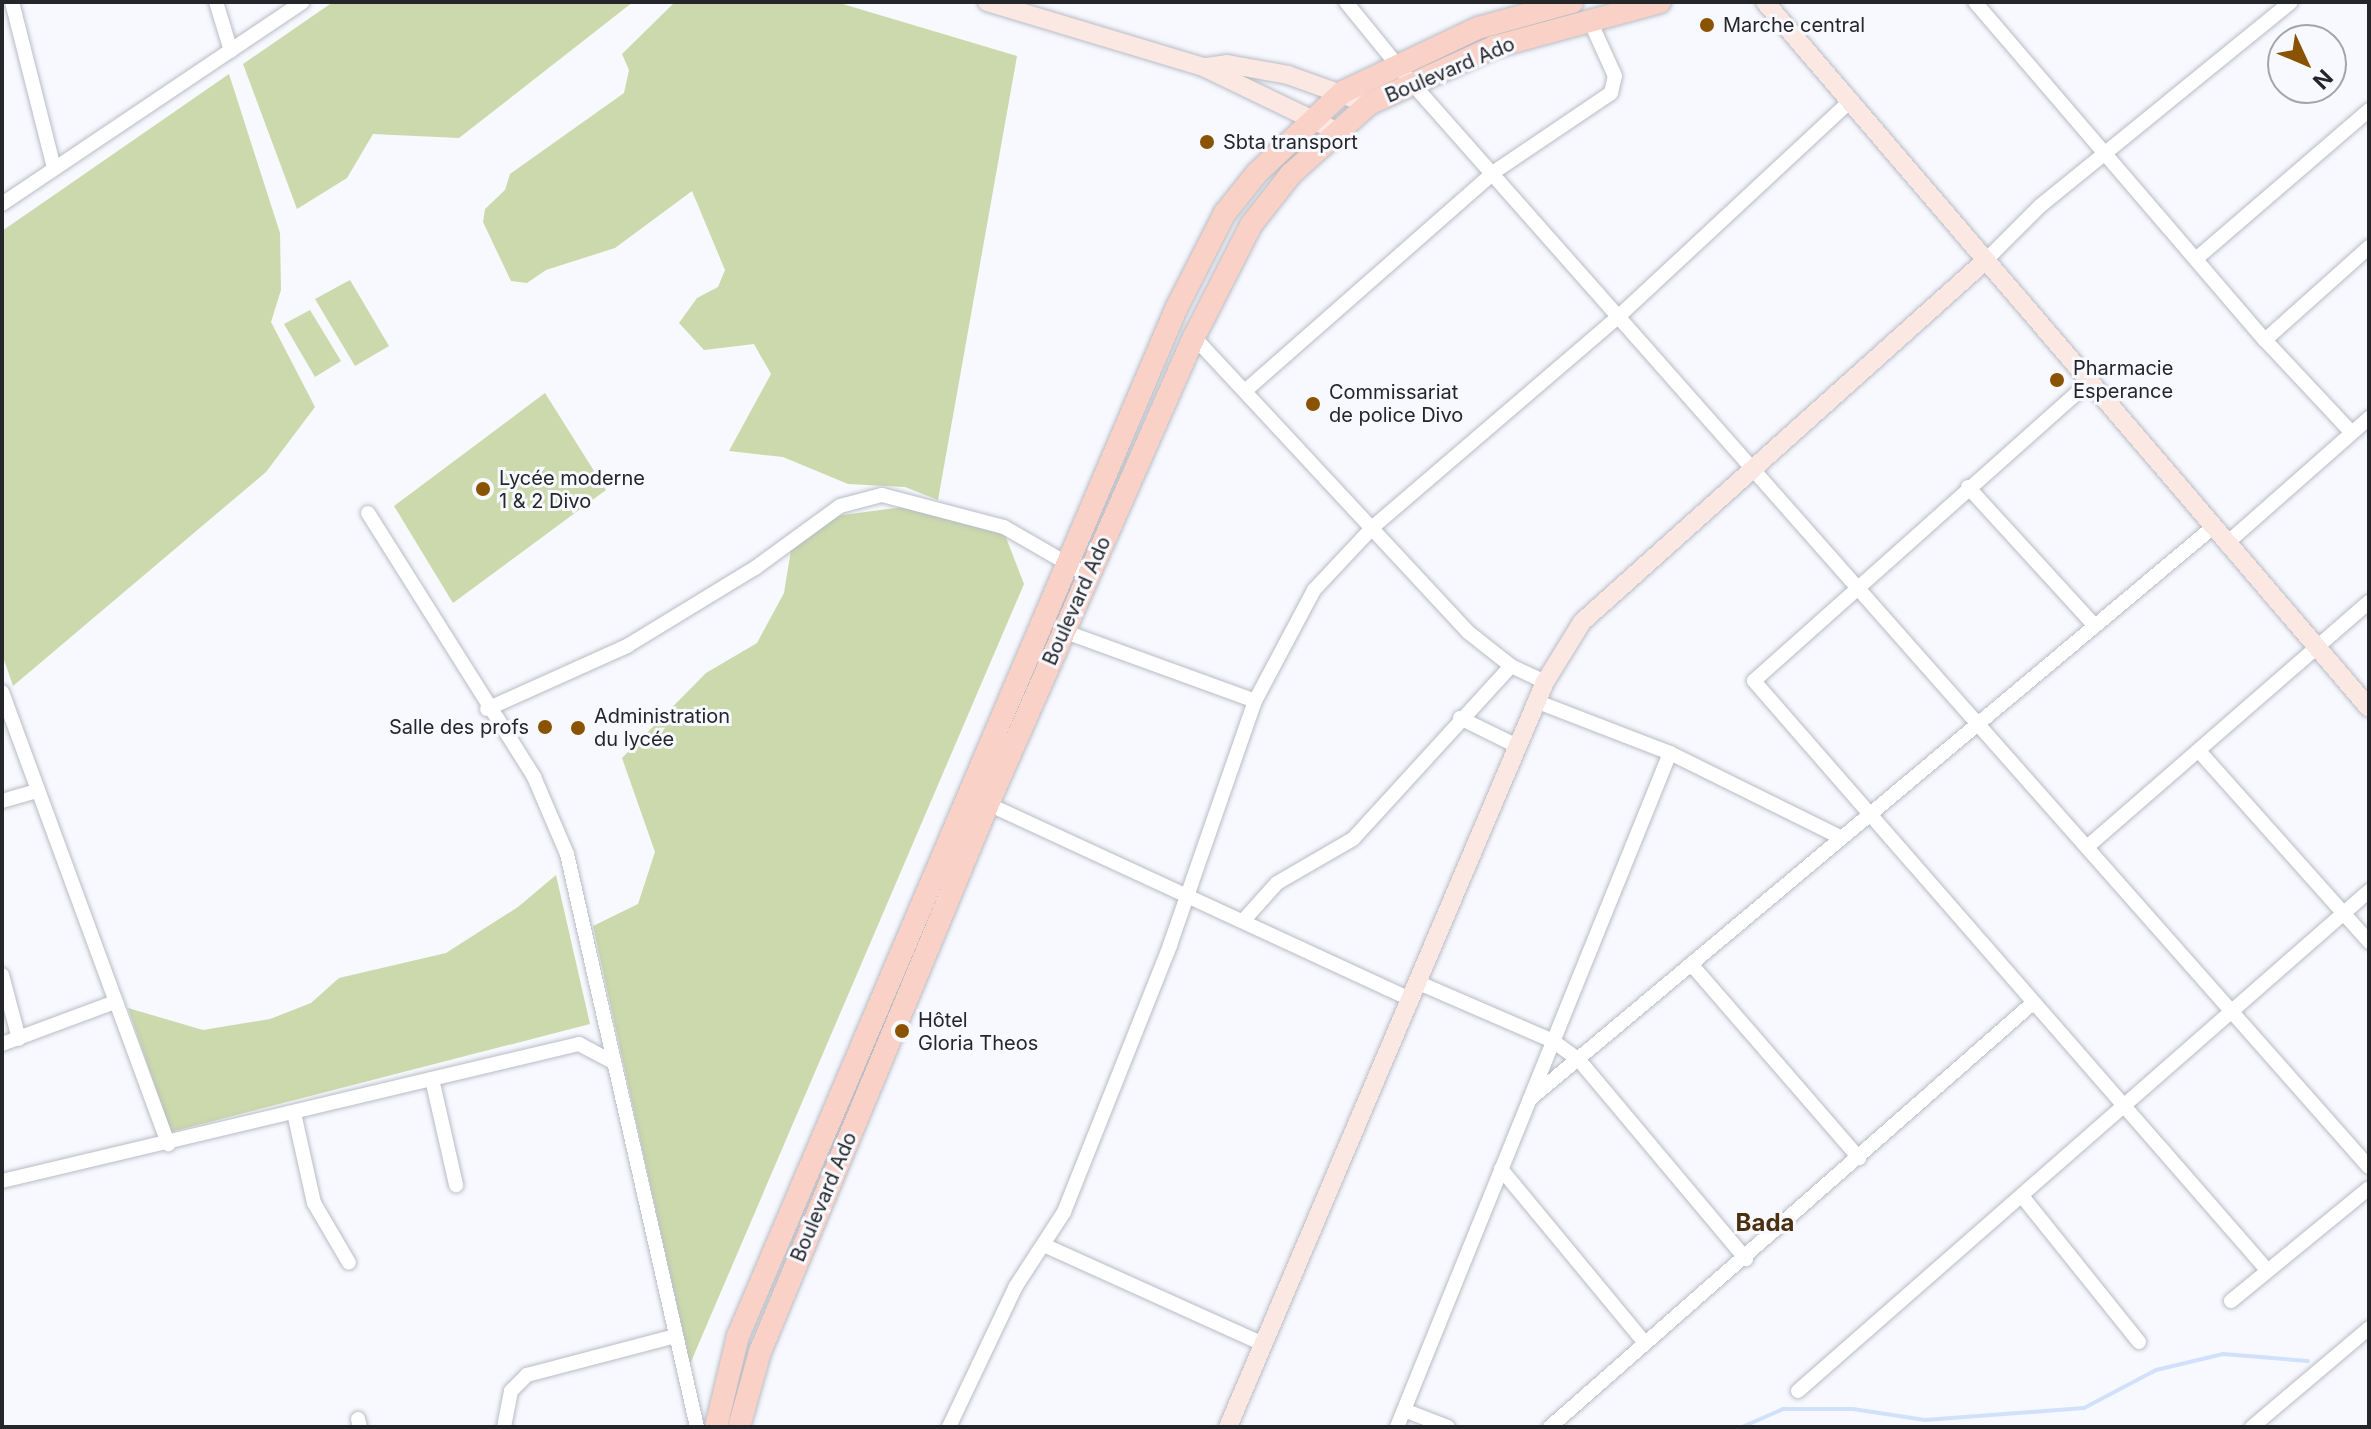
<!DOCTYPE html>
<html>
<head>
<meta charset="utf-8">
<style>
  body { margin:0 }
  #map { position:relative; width:2371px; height:1429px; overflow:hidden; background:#f7f9fe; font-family:Inter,sans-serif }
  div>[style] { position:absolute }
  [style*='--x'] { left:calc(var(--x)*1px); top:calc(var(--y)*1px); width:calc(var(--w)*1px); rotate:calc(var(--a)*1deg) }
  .green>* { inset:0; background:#cbd9ac }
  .stream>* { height:4px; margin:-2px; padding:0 2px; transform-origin:2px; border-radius:2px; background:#d1e1fb }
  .roads { filter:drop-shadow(0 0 2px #b9bcc4) drop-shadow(0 0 2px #b9bcc4) }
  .street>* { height:14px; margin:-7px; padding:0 7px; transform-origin:7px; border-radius:7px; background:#fff }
  .secondary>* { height:18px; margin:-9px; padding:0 9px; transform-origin:9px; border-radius:9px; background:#fce8e2 }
  .primary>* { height:22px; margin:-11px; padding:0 11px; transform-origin:11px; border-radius:11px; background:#fad1c6 }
  .dots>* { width:22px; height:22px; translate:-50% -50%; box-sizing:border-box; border:4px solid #f7f9fe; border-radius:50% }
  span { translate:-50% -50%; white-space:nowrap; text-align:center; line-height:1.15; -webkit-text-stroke:6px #f7f9fe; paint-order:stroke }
  .poi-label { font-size:20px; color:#252629 }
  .left { translate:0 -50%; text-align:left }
  .right { translate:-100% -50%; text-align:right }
  .street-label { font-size:20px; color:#252629 }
  .quarter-label { font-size:24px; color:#4b3010; font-weight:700 }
  .frame { position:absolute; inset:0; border:4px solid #252629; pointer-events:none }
  .north { position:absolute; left:2267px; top:24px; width:80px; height:80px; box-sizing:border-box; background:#f7f9fe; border:2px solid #a3a5a9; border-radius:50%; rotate:134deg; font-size:22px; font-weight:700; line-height:32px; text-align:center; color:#252629 }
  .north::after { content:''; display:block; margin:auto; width:28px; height:36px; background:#895302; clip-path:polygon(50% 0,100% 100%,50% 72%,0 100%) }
</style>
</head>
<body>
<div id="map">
  <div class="green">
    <i style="clip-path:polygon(333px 2px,633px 2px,459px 138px,373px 134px,347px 178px,297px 209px,243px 64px)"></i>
    <i style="clip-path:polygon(675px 2px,836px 2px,1017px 56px,938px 500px,905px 487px,848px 484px,783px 457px,729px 451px,771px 374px,754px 344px,704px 350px,679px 323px,697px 298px,718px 287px,725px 270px,692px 191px,615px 248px,546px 270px,527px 283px,511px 281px,483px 222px,485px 209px,505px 190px,510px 174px,624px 93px,629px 70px,622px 54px)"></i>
    <i style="clip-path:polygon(229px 74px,280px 233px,281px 290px,271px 322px,315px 407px,266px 472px,13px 686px,2px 654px,2px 231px)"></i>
    <i style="clip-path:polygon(350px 280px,389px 346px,355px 366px,315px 299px)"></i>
    <i style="clip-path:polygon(310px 310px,341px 361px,315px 377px,284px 324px)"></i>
    <i style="clip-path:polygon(545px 393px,606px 490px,453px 603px,394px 506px)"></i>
    <i style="clip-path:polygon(903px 507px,1005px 535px,1024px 584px,690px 1364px,593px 926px,638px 904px,655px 852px,622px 758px,706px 673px,757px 643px,784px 593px,791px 550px,835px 516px)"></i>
    <i style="clip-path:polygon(556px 875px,590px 1024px,171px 1132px,128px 1008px,203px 1030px,270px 1019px,311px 1003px,339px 978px,446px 953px,518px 907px)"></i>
  </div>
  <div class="stream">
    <i style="--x:1742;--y:1427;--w:45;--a:-23.7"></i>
    <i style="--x:1783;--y:1409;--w:70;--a:0"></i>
    <i style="--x:1853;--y:1409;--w:73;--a:8.7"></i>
    <i style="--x:1925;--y:1420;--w:159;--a:-4.3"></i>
    <i style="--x:2084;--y:1408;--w:81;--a:-27.8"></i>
    <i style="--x:2156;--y:1370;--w:69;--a:-13.4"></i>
    <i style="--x:2223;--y:1354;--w:85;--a:4.7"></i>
  </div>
  <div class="roads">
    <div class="street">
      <i style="--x:12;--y:2;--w:171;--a:75.8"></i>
      <i style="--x:216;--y:2;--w:51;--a:73"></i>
      <i style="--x:1346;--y:2;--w:103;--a:50.9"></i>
      <i style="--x:1411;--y:82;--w:1447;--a:48.56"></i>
      <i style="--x:1975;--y:2;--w:445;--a:49.4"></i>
      <i style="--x:2265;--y:340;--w:127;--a:46.9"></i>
      <i style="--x:2;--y:204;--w:362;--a:-33.9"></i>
      <i style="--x:2197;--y:258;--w:227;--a:-40.7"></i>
      <i style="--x:1986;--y:260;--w:76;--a:-45"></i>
      <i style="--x:2040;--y:206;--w:323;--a:-39.1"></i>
      <i style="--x:1194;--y:337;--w:403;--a:47.1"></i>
      <i style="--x:1468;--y:632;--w:55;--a:38.3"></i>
      <i style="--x:2265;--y:340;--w:140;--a:-41.8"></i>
      <i style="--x:2087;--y:384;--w:446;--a:138.3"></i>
      <i style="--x:1754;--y:681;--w:782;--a:48.94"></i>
      <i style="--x:1245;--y:391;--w:332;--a:-41.3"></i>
      <i style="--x:1494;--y:172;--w:141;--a:-34"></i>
      <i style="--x:1611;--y:93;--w:17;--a:-77"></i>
      <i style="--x:1615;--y:76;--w:60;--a:-114.4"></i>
      <i style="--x:1968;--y:487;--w:188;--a:47.6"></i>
      <i style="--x:368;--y:513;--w:312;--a:57.8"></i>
      <i style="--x:534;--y:777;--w:84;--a:66.8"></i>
      <i style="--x:567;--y:854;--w:588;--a:77.22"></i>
      <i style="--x:2226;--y:544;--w:191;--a:-41.4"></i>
      <i style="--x:1063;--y:631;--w:204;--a:20"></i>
      <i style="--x:2;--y:692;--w:482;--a:69.8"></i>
      <i style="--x:1538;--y:702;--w:142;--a:21.1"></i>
      <i style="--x:1670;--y:753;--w:187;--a:26.3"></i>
      <i style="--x:487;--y:709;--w:154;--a:-24.2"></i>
      <i style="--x:627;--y:646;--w:150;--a:-31.4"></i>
      <i style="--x:755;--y:568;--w:105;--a:-36.1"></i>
      <i style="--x:840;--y:506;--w:43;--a:-14.7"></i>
      <i style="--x:882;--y:495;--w:126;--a:14.7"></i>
      <i style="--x:1004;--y:527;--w:98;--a:30"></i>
      <i style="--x:1460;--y:718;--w:66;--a:26.2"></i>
      <i style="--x:2199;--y:751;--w:256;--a:48.3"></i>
      <i style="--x:2;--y:801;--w:37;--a:-16"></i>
      <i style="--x:988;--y:804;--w:467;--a:24.8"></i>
      <i style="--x:2087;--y:847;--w:374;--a:-41"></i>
      <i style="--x:1243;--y:921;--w:51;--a:-48.2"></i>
      <i style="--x:1277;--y:883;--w:88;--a:-30.1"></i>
      <i style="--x:1353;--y:839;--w:234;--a:-47.6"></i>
      <i style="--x:1511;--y:666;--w:38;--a:25"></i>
      <i style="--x:1691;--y:964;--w:257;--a:49.1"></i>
      <i style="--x:2;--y:975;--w:66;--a:75.1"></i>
      <i style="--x:1419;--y:983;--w:146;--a:23.4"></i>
      <i style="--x:1553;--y:1041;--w:32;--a:36"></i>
      <i style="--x:1579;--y:1060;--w:260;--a:50"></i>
      <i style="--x:2;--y:1044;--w:117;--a:-20.4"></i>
      <i style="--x:432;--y:1079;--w:109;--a:77.2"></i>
      <i style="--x:1530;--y:1099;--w:889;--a:-39.94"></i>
      <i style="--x:294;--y:1113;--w:92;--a:77.5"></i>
      <i style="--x:314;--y:1203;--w:69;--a:59.7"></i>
      <i style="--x:1501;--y:1169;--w:226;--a:50.4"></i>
      <i style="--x:2;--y:1181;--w:593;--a:-13.36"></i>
      <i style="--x:579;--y:1044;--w:38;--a:28"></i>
      <i style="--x:2022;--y:1196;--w:187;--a:51.3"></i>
      <i style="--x:1046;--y:1246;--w:236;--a:24.3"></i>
      <i style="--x:2231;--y:1301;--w:178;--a:-39.3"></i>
      <i style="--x:1798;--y:1391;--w:759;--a:-41.21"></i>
      <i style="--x:1404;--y:1410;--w:47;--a:21.1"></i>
      <i style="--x:358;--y:1419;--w:8;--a:76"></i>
      <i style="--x:504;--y:1427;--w:37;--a:-79"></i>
      <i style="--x:511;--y:1391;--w:23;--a:-45"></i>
      <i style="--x:527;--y:1375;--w:154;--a:-14.7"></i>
      <i style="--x:949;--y:1427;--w:156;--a:-64.6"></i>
      <i style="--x:1016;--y:1286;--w:88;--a:-57"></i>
      <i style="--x:1064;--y:1212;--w:287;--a:-68.3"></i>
      <i style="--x:1170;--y:945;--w:258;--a:-70.8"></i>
      <i style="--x:1255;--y:701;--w:126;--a:-62"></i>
      <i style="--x:1314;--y:590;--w:86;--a:-46.9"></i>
      <i style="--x:1373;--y:527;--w:326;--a:-40.6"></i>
      <i style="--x:1620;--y:315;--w:316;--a:-42.9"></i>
      <i style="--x:1397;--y:1427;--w:727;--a:-67.95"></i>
      <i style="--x:1550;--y:1427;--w:644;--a:-41.29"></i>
      <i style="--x:2252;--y:1427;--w:153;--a:-40.2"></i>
    </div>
    <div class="secondary">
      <i style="--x:987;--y:2;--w:226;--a:16.7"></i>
      <i style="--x:1203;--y:67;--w:148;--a:25.7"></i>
      <i style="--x:1765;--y:2;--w:929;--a:49.45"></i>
      <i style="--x:1206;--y:67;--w:21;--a:-8"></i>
      <i style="--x:1227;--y:64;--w:62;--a:10.2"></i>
      <i style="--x:1288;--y:75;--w:86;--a:19.7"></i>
      <i style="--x:1228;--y:1427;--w:810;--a:-66.95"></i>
      <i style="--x:1545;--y:682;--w:70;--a:-58.3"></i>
      <i style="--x:1582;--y:622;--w:542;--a:-41.86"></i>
    </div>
    <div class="primary">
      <i style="--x:716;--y:1427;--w:94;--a:-76.4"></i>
      <i style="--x:738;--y:1336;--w:1117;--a:-66.9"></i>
      <i style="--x:1176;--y:309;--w:108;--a:-63"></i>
      <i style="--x:1225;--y:213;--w:51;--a:-51.3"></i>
      <i style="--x:1257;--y:173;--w:118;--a:-43.3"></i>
      <i style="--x:1343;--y:92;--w:149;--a:-25.4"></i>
      <i style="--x:1478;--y:28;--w:98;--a:-15.5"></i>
      <i style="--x:739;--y:1427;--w:78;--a:-74.4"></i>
      <i style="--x:760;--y:1352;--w:594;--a:-67.41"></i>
      <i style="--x:988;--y:804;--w:510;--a:-66.2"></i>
      <i style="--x:1194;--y:337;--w:126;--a:-63"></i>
      <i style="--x:1251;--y:225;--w:65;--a:-51.9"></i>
      <i style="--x:1291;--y:174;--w:105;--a:-41.9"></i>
      <i style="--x:1369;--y:104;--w:137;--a:-24.5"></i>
      <i style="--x:1494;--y:47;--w:172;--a:-15.2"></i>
    </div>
  </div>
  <div class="dots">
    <i style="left:1707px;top:25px;background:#895302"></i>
    <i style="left:1207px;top:142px;background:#895302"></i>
    <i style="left:2057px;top:380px;background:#895302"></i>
    <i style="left:1313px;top:404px;background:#895302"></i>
    <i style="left:483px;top:489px;background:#895302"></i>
    <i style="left:545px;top:727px;background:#895302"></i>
    <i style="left:578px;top:728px;background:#895302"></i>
    <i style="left:902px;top:1031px;background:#895302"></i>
  </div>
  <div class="poi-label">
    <span class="left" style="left:1723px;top:25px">Marche central</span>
    <span class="left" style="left:1223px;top:142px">Sbta transport</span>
    <span class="left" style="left:2073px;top:380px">Pharmacie<br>Esperance</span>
    <span class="left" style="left:1329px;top:404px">Commissariat<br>de police Divo</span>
    <span class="left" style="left:499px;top:490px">Lycée moderne<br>1 &amp; 2 Divo</span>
    <span class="left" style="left:594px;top:728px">Administration<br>du lycée</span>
    <span class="right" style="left:529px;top:727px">Salle des profs</span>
    <span class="left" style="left:918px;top:1032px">Hôtel<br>Gloria Theos</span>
  </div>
  <div class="street-label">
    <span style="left:1450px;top:70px;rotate:-23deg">Boulevard Ado</span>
    <span style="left:1077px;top:601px;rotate:-66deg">Boulevard Ado</span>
    <span style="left:824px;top:1197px;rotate:-67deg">Boulevard Ado</span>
  </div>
  <div class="quarter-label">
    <span style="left:1765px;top:1223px">Bada</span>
  </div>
  <div class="frame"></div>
  <div class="north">N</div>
</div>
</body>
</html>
